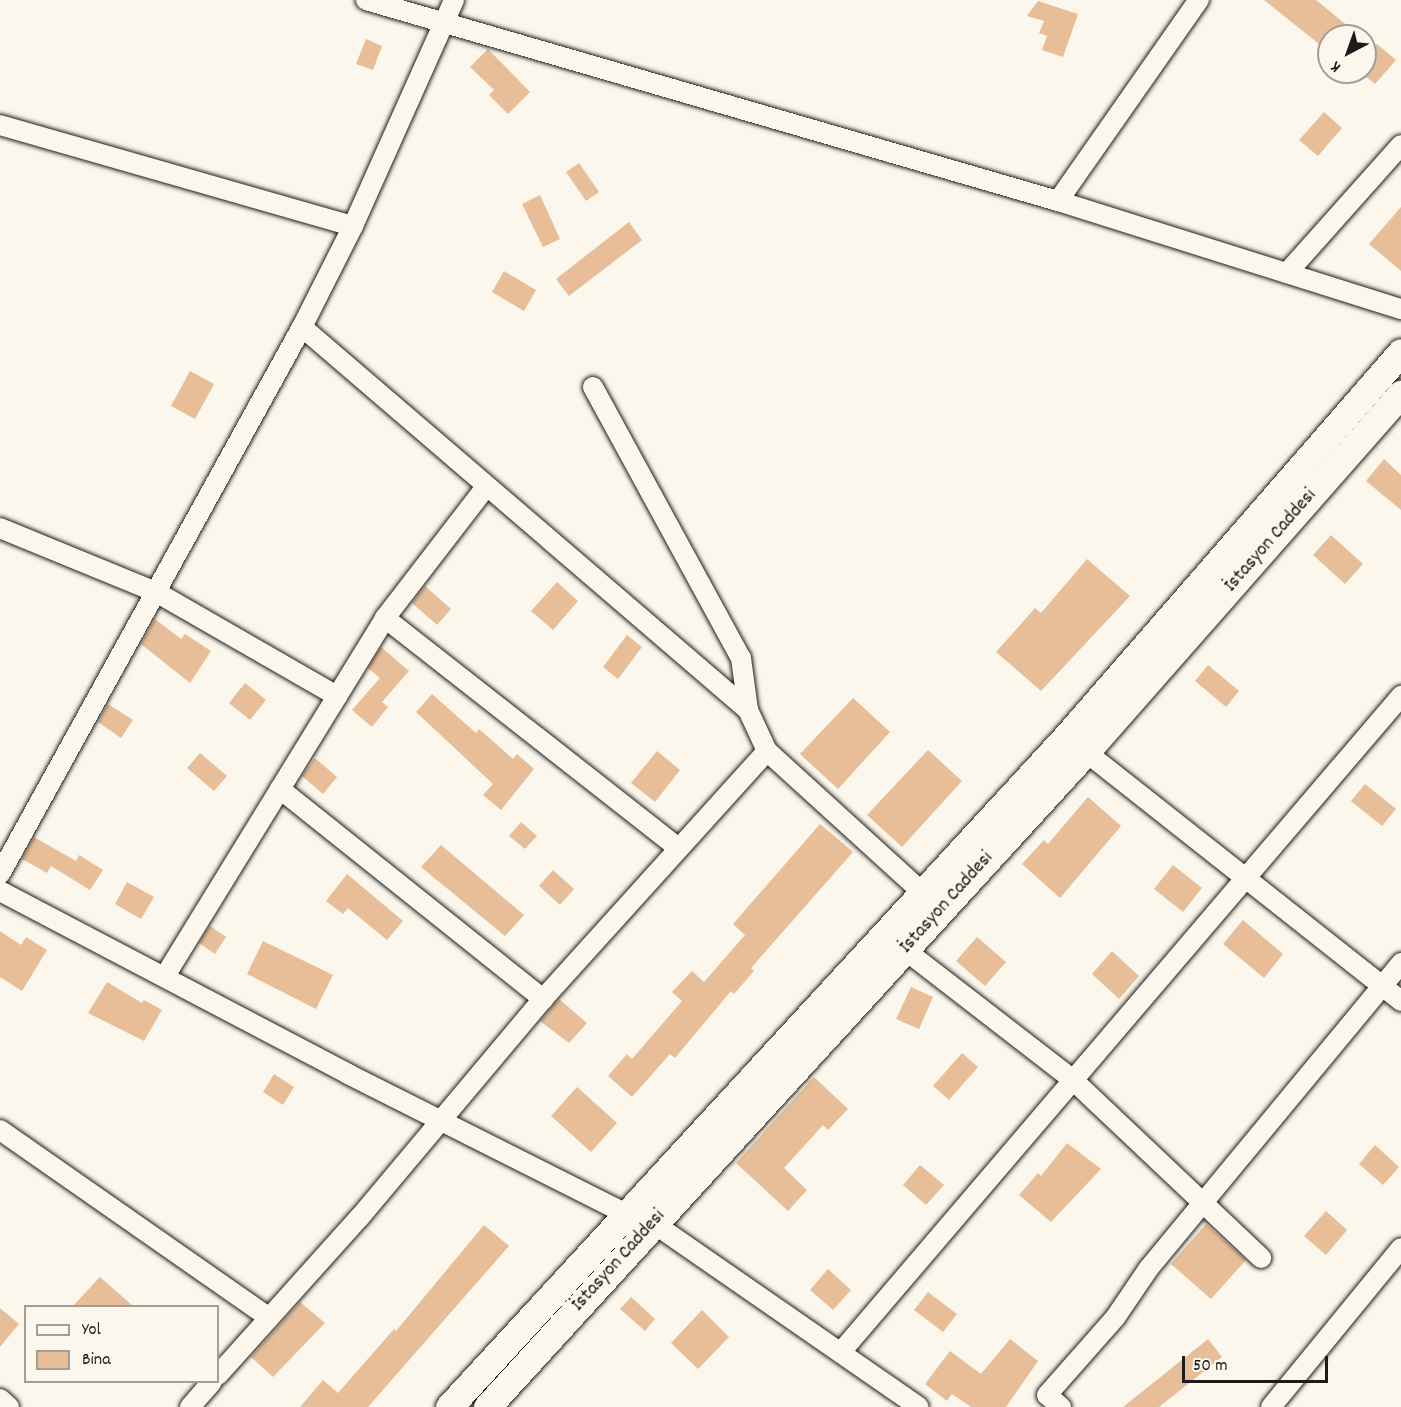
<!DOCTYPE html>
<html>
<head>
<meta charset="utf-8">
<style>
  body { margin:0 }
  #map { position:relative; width:1401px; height:1407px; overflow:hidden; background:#fbf7ec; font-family:Dekko,sans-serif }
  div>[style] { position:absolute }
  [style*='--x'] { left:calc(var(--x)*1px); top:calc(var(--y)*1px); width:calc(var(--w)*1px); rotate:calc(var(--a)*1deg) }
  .building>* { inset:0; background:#e7be97 }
  .roads { filter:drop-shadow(0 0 2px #1c1c1c) drop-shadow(0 0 2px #1c1c1c) }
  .minor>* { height:20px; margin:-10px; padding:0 10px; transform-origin:10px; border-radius:10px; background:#fbf7ec }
  .secondary>* { height:27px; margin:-13.5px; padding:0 13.5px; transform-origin:13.5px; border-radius:13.5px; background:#fbf7ec }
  span { translate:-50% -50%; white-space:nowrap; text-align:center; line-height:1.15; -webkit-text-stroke:4.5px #fbf7ec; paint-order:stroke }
  .street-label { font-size:20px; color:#1c1c1c }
  .legend { position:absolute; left:24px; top:1305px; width:195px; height:78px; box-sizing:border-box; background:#fbf7ec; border:2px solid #a29f99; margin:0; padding:8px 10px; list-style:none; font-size:18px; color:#1c1c1c }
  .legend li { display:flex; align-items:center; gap:12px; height:30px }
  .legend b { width:30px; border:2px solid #a29f99 }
  .north { position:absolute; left:1317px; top:24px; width:60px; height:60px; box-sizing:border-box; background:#fbf7ec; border:2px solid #a29f99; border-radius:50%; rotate:221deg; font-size:16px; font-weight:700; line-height:24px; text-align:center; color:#1c1c1c }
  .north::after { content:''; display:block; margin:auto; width:21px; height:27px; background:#1c1c1c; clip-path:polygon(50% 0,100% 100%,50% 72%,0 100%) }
  .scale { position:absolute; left:1182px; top:1356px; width:146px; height:27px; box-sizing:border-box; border:3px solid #1c1c1c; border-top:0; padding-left:8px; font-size:18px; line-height:21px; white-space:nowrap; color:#1c1c1c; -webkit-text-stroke:4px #fbf7ec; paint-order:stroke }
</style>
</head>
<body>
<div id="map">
  <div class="building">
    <i style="clip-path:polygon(1264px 0,1316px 0,1360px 36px,1329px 36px,1329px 52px)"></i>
    <i style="clip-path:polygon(1038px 1px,1078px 14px,1063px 57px,1042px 50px,1047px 36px,1039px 33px,1044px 21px,1027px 16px)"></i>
    <i style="clip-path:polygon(366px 39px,382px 46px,373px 70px,356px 64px)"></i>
    <i style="clip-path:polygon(1377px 44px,1396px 60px,1375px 84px,1365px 76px,1365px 59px)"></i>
    <i style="clip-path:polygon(488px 49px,530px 92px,508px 114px,489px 95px,494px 90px,470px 67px)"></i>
    <i style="clip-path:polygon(1324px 112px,1342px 128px,1318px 156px,1299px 140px)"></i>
    <i style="clip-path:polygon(579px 163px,599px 192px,586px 201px,566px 172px)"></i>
    <i style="clip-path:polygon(540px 195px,560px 239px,543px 247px,522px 204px)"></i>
    <i style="clip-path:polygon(1401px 207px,1401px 271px,1369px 244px)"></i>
    <i style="clip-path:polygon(629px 222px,642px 240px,569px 296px,556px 279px)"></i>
    <i style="clip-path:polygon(504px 271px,536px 290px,524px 311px,492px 292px)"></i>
    <i style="clip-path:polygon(190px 371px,214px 384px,195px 419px,171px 406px)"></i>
    <i style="clip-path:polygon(1384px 459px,1401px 475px,1401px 510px,1366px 481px)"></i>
    <i style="clip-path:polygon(1331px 535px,1363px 564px,1345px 584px,1313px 555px)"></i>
    <i style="clip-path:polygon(1087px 559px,1130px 596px,1041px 691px,996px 652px,1035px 608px,1041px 613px)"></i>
    <i style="clip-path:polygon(557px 582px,578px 601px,553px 630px,531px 611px)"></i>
    <i style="clip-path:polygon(425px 586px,451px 609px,437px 625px,412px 603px)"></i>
    <i style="clip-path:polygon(155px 619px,181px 639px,185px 634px,211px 651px,190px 683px,141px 644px)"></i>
    <i style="clip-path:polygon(627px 635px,642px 647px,618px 679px,603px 667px)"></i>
    <i style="clip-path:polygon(381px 647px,409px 671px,382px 702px,388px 707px,372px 727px,352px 710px,380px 678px,368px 668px)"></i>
    <i style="clip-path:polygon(1208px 665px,1239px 691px,1226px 707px,1195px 681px)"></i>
    <i style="clip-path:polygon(245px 683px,266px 700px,250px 720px,229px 703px)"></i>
    <i style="clip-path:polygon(432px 694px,476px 733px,479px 729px,513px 759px,517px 754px,534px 769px,501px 810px,483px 795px,493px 784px,416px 712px)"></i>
    <i style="clip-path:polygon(853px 698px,890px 732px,838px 789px,800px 754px)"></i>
    <i style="clip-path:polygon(108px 704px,133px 720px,121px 738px,98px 722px)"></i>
    <i style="clip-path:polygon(928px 750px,962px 781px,902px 847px,867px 815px)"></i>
    <i style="clip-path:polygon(657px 751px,680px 770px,655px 802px,631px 783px)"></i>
    <i style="clip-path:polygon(200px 753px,227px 776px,214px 791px,187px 768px)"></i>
    <i style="clip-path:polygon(315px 758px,337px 777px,323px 794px,302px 776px)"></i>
    <i style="clip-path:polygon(1365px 784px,1396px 809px,1382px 826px,1351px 801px)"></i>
    <i style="clip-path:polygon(1088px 797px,1121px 826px,1060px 898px,1022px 864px,1044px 840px,1048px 844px)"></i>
    <i style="clip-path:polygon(521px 822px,537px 836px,525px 849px,509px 836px)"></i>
    <i style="clip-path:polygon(820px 824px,853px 852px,751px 968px,754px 971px,734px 994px,731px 991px,675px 1058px,670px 1054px,632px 1097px,608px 1076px,627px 1054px,632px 1059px,682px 1001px,672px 992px,692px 971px,704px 982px,745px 935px,733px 924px)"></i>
    <i style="clip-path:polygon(34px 837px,76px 861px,79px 855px,103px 870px,90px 890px,51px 866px,47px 873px,22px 859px)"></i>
    <i style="clip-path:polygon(441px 845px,524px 915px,505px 936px,421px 867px)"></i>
    <i style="clip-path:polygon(1173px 865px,1202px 888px,1183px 912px,1154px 889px)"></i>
    <i style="clip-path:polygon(553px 870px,574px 889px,560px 905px,539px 886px)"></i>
    <i style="clip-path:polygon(347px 874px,403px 921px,387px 940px,348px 908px,343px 914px,326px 901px)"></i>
    <i style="clip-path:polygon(127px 882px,154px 897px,141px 919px,115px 904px)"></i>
    <i style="clip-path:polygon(1243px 920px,1283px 954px,1264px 978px,1223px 944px)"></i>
    <i style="clip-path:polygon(210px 926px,226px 937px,215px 954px,199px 943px)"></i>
    <i style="clip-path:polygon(0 931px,21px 945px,26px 937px,47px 950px,22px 991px,0 977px)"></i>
    <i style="clip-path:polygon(977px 937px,1006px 962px,985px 986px,956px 961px)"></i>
    <i style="clip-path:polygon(263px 941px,333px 975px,316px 1009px,247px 974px)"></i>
    <i style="clip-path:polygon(1112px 951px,1139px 976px,1119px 999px,1092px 974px)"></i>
    <i style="clip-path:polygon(107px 982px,142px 1003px,144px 1000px,162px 1010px,144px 1041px,88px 1013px)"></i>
    <i style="clip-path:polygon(911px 987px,933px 997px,919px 1029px,896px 1019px)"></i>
    <i style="clip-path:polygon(559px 999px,587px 1023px,569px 1043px,540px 1021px)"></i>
    <i style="clip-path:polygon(962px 1053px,978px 1067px,949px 1100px,933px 1086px)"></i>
    <i style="clip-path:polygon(274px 1074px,294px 1087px,283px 1105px,263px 1092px)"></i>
    <i style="clip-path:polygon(814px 1077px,848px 1109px,828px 1130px,823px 1125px,784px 1168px,807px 1190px,788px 1211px,736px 1163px)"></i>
    <i style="clip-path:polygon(577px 1087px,617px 1123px,591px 1152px,551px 1116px)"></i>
    <i style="clip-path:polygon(1067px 1143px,1101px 1169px,1051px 1222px,1019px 1195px,1038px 1173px,1041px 1176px)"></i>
    <i style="clip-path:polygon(1375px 1145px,1399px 1167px,1383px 1185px,1359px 1164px)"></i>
    <i style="clip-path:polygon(920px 1165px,944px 1185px,926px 1205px,903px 1185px)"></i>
    <i style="clip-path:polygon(1326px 1211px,1347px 1230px,1326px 1255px,1304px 1236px)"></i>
    <i style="clip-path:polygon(1206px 1224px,1246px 1260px,1211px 1299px,1171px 1264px)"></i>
    <i style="clip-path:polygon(484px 1225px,509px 1246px,368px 1407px,300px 1407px,323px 1380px,338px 1393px,394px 1329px,396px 1331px)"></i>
    <i style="clip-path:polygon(828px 1269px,851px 1290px,833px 1310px,810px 1290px)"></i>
    <i style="clip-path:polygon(100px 1277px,133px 1306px,73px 1306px)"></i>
    <i style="clip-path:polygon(928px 1292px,957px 1314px,943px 1332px,914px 1310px)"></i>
    <i style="clip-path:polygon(631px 1297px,655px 1319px,645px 1331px,620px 1309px)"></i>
    <i style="clip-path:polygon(300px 1302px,325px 1323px,273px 1377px,251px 1357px)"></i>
    <i style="clip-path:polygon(0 1308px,19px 1324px,0 1347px)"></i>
    <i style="clip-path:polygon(702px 1310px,729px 1337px,698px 1369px,671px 1343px)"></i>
    <i style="clip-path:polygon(1010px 1339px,1038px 1361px,1006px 1407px,971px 1407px,952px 1394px,947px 1401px,925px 1384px,950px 1351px,981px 1374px)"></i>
    <i style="clip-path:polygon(1208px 1339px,1222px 1357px,1159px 1407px,1123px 1407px)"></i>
  </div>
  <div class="roads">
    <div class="minor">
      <i style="--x:366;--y:0;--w:721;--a:16.2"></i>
      <i style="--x:1058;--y:201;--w:360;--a:17.5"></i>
      <i style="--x:0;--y:125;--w:367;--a:16"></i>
      <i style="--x:1058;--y:201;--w:246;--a:-55"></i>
      <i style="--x:1287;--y:273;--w:171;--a:-48.3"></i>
      <i style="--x:302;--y:327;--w:588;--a:40.65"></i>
      <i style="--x:593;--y:387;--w:309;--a:61.4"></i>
      <i style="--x:741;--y:658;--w:52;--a:82.3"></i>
      <i style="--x:748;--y:710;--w:45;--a:65.1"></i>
      <i style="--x:0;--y:528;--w:169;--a:22.3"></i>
      <i style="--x:156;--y:592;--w:209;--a:29.9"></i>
      <i style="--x:385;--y:618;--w:372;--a:38.1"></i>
      <i style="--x:1086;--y:752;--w:402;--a:38.3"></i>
      <i style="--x:280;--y:789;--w:337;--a:38.6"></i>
      <i style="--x:0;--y:874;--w:625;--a:-61.1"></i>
      <i style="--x:302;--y:327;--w:113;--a:-63.2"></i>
      <i style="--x:353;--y:226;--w:248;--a:-65.9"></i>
      <i style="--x:0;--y:891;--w:393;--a:27.7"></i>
      <i style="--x:348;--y:1074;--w:311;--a:26.7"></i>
      <i style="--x:626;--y:1214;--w:28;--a:18"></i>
      <i style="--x:653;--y:1223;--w:323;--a:34.7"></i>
      <i style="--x:905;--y:950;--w:212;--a:37.7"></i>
      <i style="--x:1073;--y:1080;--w:259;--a:43.4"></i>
      <i style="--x:165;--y:976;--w:420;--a:-58.4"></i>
      <i style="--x:385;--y:618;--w:165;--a:-52.4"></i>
      <i style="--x:0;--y:1130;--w:328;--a:34.9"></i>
      <i style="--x:841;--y:1352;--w:863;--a:-49.51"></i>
      <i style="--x:218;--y:1375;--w:212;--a:-48.1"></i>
      <i style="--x:360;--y:1217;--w:285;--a:-50"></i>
      <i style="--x:543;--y:999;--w:334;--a:-47.9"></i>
      <i style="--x:767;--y:751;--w:210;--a:42.3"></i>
      <i style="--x:0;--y:1399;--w:12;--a:42"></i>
      <i style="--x:190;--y:1407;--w:33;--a:-49"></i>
      <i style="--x:1061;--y:1407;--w:18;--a:-139"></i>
      <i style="--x:1047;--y:1395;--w:103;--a:-48.6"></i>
      <i style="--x:1115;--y:1318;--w:60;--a:-55.8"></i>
      <i style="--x:1149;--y:1268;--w:396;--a:-50.4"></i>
      <i style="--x:1271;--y:1407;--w:205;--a:-50.7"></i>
    </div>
    <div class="secondary">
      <i style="--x:449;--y:1407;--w:911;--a:-47.36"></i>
      <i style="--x:1066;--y:737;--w:510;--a:-48.97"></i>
      <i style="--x:487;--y:1407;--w:888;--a:-47.56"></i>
      <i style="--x:1086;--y:752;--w:477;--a:-48.7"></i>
    </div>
  </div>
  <div class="street-label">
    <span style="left:1271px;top:541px;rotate:-49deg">İstasyon Caddesi</span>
    <span style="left:947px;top:903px;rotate:-48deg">İstasyon Caddesi</span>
    <span style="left:619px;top:1261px;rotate:-48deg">İstasyon Caddesi</span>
  </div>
  <ul class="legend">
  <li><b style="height:8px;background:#fbf7ec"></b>Yol</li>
  <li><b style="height:16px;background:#e7be97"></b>Bina</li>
  </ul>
  <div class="north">K</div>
  <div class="scale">50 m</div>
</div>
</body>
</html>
